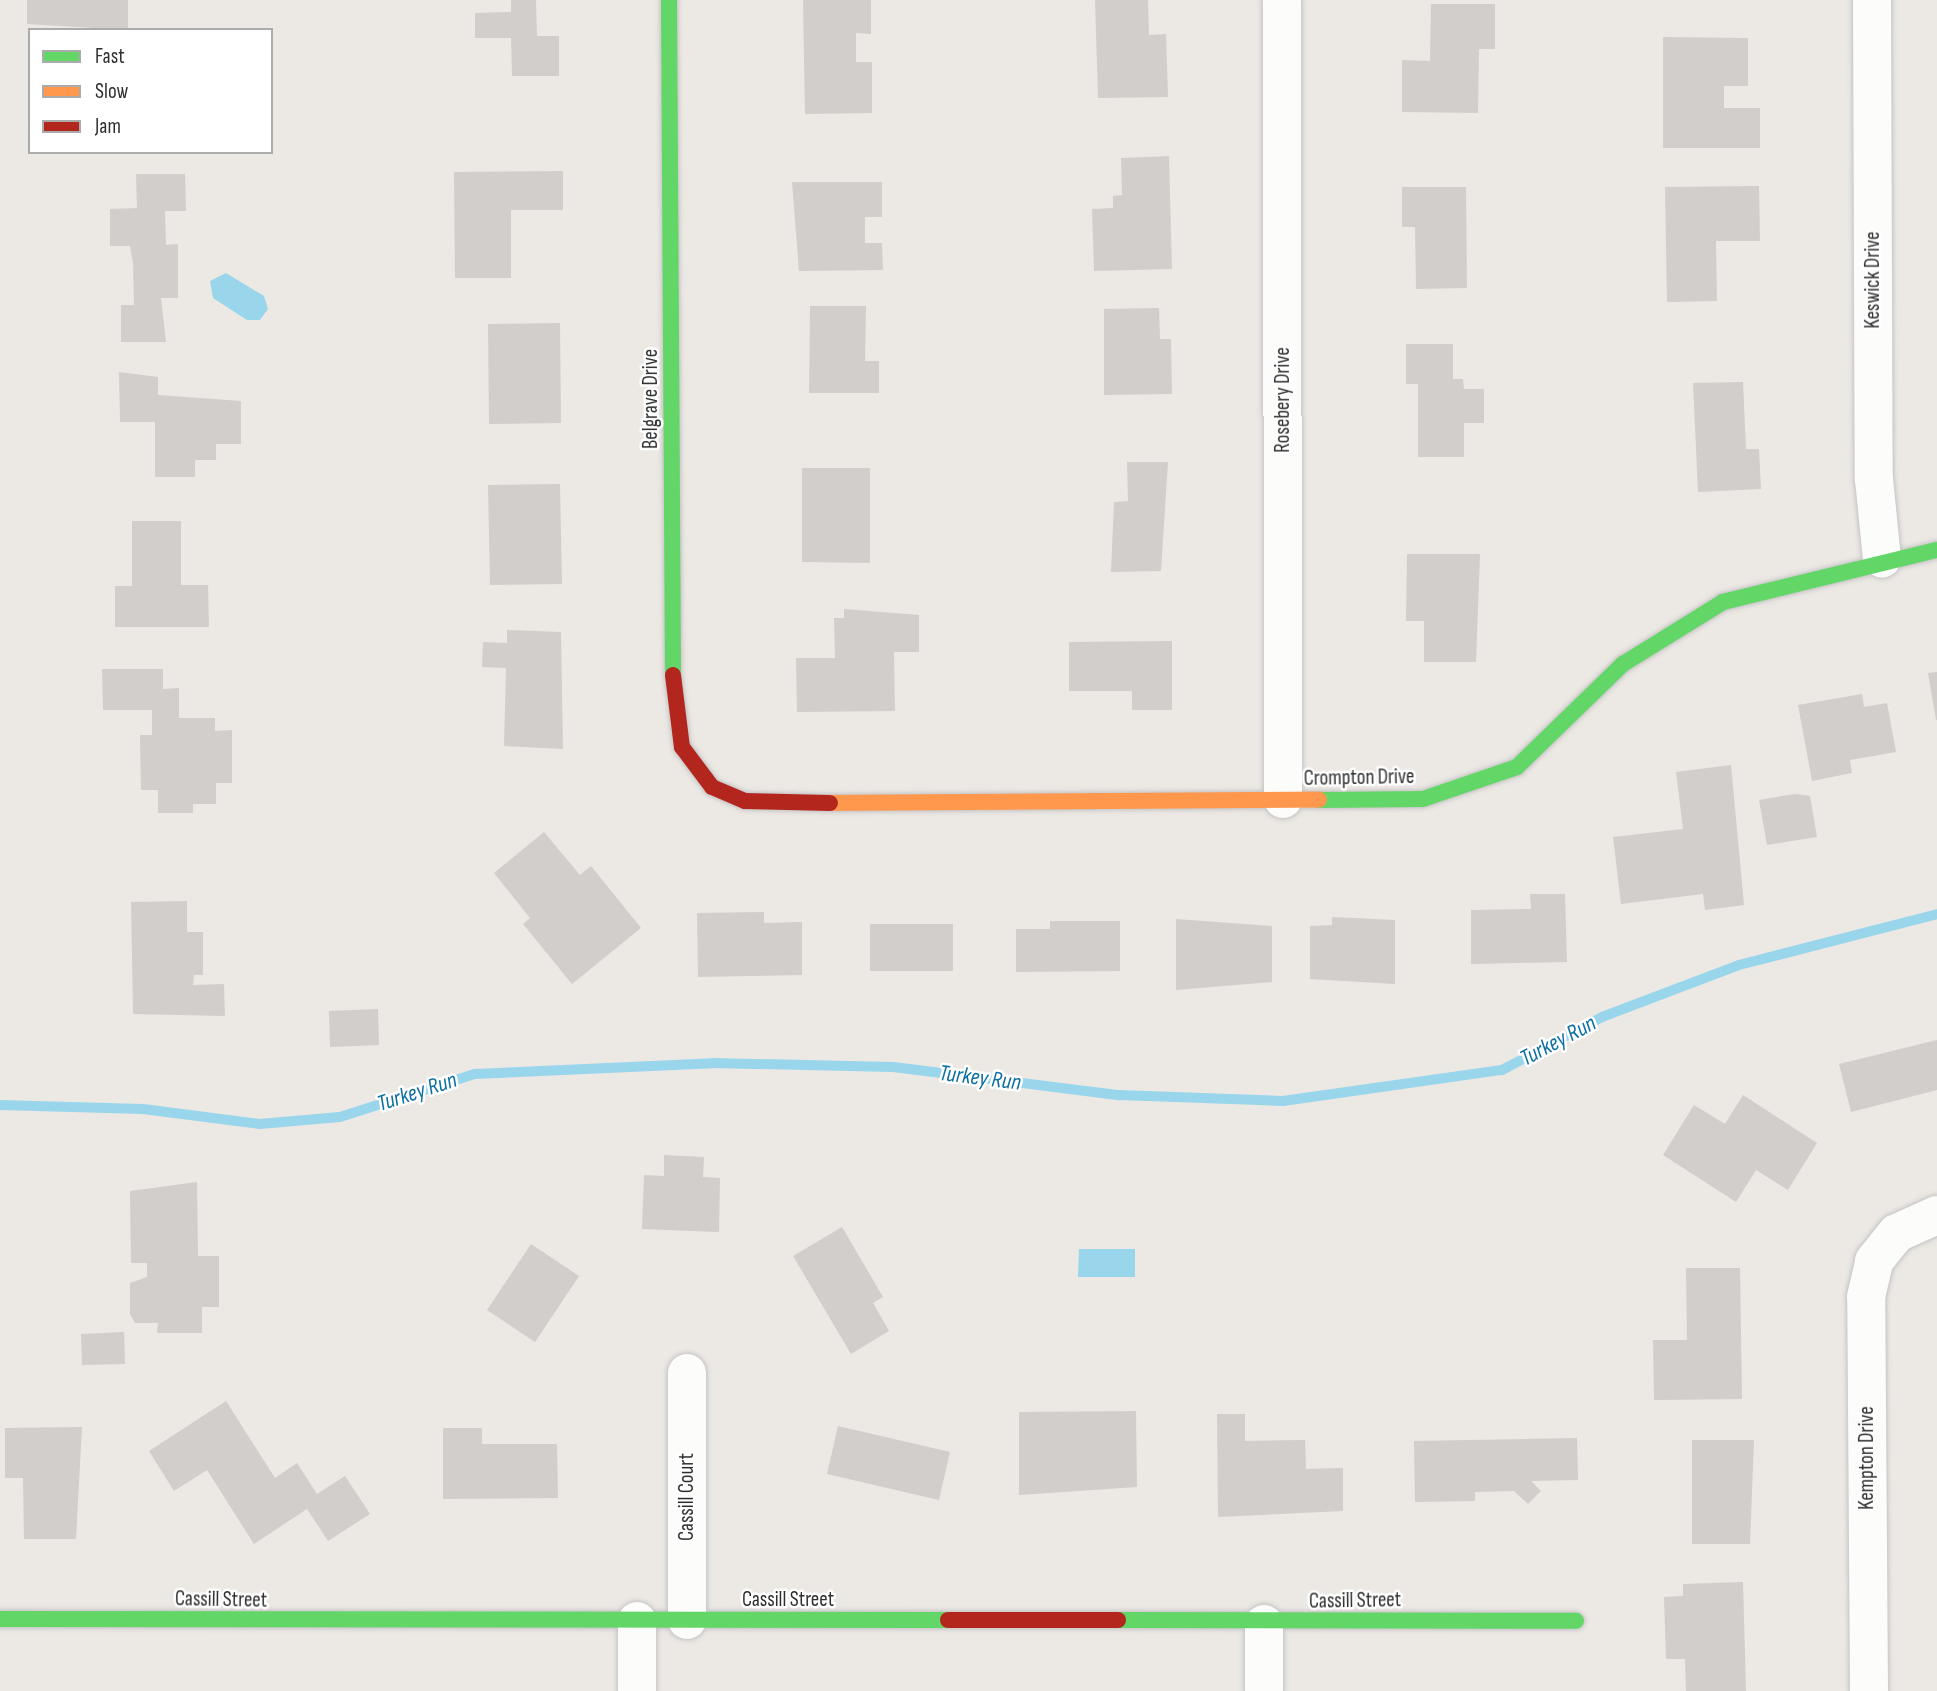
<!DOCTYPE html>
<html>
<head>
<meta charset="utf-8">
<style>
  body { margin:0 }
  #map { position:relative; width:1937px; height:1691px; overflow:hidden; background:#ece8e4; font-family:"Sofia Sans Condensed",sans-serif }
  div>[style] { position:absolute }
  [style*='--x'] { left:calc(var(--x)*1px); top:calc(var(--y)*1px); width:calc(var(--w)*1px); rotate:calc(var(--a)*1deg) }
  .water>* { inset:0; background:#99d6ec }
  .stream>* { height:10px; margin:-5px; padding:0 5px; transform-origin:5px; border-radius:5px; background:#99d6ec }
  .building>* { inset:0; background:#d1cecb }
  .roads { filter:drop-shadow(0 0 2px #c5c4c5) drop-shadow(0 0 2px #c5c4c5) }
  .street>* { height:38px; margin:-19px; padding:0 19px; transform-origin:19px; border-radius:19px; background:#fcfcfb }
  .fast>* { height:16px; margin:-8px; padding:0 8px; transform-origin:8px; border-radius:8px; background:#63d668 }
  .slow>* { height:16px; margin:-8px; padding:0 8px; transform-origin:8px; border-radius:8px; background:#ff974d }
  .jam>* { height:16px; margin:-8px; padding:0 8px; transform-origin:8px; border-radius:8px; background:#b3261e }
  span { translate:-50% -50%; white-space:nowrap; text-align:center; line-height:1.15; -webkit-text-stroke:5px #fff; paint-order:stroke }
  .street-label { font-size:21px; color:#2e2e2e }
  .water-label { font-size:23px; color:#0d6fa3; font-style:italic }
  .legend { position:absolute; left:28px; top:28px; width:245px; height:126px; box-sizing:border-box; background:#fff; border:2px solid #ababab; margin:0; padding:9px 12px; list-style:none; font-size:21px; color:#2e2e2e }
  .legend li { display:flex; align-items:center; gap:14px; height:35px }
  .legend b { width:35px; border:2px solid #ababab }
</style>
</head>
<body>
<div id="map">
  <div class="water">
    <i style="clip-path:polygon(226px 273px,264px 296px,268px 309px,260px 320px,247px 320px,213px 298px,210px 281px)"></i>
    <i style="clip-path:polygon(1079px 1249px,1135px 1249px,1135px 1277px,1078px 1277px)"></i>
  </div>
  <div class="stream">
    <i style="--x:0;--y:1105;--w:143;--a:1.6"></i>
    <i style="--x:143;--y:1109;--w:118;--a:7.3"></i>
    <i style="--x:260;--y:1124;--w:80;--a:-5"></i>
    <i style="--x:340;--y:1117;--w:142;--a:-17.7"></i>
    <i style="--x:475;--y:1074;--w:238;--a:-2.6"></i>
    <i style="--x:713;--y:1063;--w:180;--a:1.3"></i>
    <i style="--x:893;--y:1067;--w:228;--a:7.1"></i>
    <i style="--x:1119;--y:1095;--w:164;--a:2.1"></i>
    <i style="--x:1283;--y:1101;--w:221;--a:-8.1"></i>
    <i style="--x:1502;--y:1070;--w:113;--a:-27.9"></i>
    <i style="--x:1602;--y:1017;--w:147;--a:-20.8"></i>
    <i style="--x:1739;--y:965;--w:204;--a:-14.4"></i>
  </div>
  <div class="building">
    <i style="clip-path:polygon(27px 0,128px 0,128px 30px,27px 24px)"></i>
    <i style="clip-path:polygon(511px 0,536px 0,537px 36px,559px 36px,559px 76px,512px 76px,511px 38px,475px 38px,475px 13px,511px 12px)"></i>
    <i style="clip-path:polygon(803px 0,871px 0,871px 34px,856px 33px,856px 62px,872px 62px,872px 113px,805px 114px)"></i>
    <i style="clip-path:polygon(1095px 0,1148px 0,1149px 35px,1166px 34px,1168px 97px,1098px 98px)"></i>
    <i style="clip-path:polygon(1431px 4px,1495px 4px,1495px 49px,1479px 49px,1478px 113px,1402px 112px,1402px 60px,1430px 61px)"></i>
    <i style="clip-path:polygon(1663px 37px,1748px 38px,1748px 86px,1724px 86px,1724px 108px,1760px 108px,1760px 148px,1663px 148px)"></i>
    <i style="clip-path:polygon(1169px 156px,1172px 269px,1094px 271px,1092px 209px,1113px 208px,1113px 196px,1122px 195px,1121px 158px)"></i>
    <i style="clip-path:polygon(563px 171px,563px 210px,511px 210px,511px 278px,455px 278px,454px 172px)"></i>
    <i style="clip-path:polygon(136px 174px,185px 174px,186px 211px,165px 211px,166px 245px,178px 244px,178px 298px,161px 298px,166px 342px,121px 342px,121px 305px,134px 305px,133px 263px,130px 246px,110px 246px,110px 209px,137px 208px)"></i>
    <i style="clip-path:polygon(792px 182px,882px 182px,882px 217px,865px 217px,865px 243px,882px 243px,883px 270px,799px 271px)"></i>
    <i style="clip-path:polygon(1759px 186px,1760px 241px,1716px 241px,1717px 301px,1667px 302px,1665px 187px)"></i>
    <i style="clip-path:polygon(1402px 187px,1466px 187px,1467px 288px,1416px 289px,1415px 227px,1402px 227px)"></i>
    <i style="clip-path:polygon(810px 306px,866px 306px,865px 361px,879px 361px,879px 393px,809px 393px)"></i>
    <i style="clip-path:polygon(1159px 308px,1160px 339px,1171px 339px,1172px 394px,1104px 395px,1104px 309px)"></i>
    <i style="clip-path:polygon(560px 323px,561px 423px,489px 424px,488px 324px)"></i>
    <i style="clip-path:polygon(1406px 344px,1453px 344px,1453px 379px,1463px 379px,1464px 389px,1484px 389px,1484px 423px,1464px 423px,1464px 457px,1418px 457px,1418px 384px,1406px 384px)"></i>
    <i style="clip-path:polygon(119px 372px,158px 377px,158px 395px,241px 401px,241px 444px,216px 444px,216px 460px,195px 460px,195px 477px,155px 477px,155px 422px,120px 422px)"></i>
    <i style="clip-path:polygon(1743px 382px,1746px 449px,1759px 449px,1761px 489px,1698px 492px,1693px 383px)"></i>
    <i style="clip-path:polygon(1127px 462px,1168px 462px,1161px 571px,1111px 572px,1114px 502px,1128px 501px)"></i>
    <i style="clip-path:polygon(802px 468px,870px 468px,870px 563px,802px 562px)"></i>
    <i style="clip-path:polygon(560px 484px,562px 584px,490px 585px,488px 485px)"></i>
    <i style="clip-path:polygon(132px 521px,181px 521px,181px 585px,208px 585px,209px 627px,115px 627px,115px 586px,132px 586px)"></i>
    <i style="clip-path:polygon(1407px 554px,1480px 554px,1476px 662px,1424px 662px,1424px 621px,1406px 621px)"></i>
    <i style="clip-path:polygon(844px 609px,919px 615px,919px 652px,894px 652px,895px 711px,797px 712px,796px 658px,835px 658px,834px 618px,844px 618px)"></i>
    <i style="clip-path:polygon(507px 630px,561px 632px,563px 749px,504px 746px,506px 668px,482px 667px,483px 642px,507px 643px)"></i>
    <i style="clip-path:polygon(1172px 641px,1172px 710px,1132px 710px,1132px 691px,1069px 691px,1069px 642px)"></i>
    <i style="clip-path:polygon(102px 669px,163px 669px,163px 689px,179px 688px,179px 718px,215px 718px,215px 731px,232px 730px,232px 783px,216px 783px,216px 804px,193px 804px,193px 813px,158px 813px,158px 790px,141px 790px,140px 735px,152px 735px,152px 710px,103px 710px)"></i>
    <i style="clip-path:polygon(1937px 672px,1937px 720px,1936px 720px,1928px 673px)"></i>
    <i style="clip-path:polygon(1862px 694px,1864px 707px,1887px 703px,1896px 752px,1850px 760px,1852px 773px,1812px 781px,1798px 705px)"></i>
    <i style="clip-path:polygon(1731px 765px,1744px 905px,1705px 910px,1703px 894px,1621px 904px,1613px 837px,1683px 829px,1676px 772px)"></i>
    <i style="clip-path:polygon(1795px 794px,1810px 796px,1817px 837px,1767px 845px,1759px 800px)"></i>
    <i style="clip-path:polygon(544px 832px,580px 875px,591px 866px,641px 928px,572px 984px,523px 924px,530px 918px,494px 873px)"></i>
    <i style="clip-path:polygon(1530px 894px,1565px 894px,1567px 962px,1471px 964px,1471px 910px,1531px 909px)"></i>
    <i style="clip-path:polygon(187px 901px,187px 932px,203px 932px,203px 975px,194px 975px,193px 985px,224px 984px,225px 1016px,133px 1014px,131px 902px)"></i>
    <i style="clip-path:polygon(764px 912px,764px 923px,802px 922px,802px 975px,698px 977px,697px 913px)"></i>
    <i style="clip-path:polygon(1332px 917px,1395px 920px,1395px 984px,1310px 979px,1310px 926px,1332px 925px)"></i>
    <i style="clip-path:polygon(1176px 919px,1272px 926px,1272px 982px,1176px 990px)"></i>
    <i style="clip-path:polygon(1050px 921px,1120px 921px,1120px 971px,1016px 972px,1016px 929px,1050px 929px)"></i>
    <i style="clip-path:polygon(870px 924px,953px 924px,953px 971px,870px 971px)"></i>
    <i style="clip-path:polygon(378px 1009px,379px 1045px,330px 1047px,329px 1011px)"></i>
    <i style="clip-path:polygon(1937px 1040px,1937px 1090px,1851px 1112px,1839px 1064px)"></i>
    <i style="clip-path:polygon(1743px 1095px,1817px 1143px,1788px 1190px,1756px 1170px,1736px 1202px,1663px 1155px,1694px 1105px,1725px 1124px)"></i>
    <i style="clip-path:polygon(664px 1155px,704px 1157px,703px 1177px,720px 1178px,719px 1232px,642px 1229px,644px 1175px,664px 1176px)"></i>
    <i style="clip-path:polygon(197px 1182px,198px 1256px,219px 1256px,219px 1307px,202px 1307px,202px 1333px,157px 1333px,158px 1323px,135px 1323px,130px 1314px,130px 1283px,147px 1277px,147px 1263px,131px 1263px,130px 1191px)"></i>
    <i style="clip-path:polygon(842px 1227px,883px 1297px,873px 1303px,889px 1331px,851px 1354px,793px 1256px)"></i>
    <i style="clip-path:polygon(531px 1244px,579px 1276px,535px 1342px,487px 1310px)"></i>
    <i style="clip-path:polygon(1686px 1268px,1740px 1268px,1742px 1399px,1654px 1400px,1653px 1340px,1687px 1340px)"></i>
    <i style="clip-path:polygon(124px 1332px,125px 1364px,82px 1365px,81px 1334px)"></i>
    <i style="clip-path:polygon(226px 1401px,275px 1478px,297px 1463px,317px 1494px,345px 1476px,370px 1514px,328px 1541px,307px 1509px,254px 1544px,207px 1470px,174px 1491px,149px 1451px)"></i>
    <i style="clip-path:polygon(1136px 1411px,1137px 1487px,1019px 1495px,1019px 1412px)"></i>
    <i style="clip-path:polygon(1217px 1414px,1245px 1414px,1245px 1441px,1305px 1440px,1306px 1469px,1343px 1468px,1343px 1511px,1218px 1517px)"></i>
    <i style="clip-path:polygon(838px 1426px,950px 1452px,939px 1500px,827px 1474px)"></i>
    <i style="clip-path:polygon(82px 1427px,76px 1539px,24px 1539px,23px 1478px,5px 1478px,5px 1428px)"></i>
    <i style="clip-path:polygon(443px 1428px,482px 1428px,482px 1444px,557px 1444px,558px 1498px,443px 1499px)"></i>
    <i style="clip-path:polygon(1577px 1438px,1578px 1480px,1531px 1481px,1541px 1491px,1528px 1504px,1514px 1491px,1475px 1492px,1475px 1501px,1415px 1502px,1414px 1441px)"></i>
    <i style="clip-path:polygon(1692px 1440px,1754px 1440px,1750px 1544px,1692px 1544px)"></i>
    <i style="clip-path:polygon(1743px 1582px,1746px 1691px,1686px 1691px,1685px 1659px,1666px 1659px,1664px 1597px,1683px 1596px,1683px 1584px)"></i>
  </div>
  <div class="roads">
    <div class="street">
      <i style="--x:1282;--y:0;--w:799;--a:89.93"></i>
      <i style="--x:1872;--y:0;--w:479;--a:89.8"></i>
      <i style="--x:1874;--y:479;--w:80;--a:84.3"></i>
      <i style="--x:687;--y:1620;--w:247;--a:-90"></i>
      <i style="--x:637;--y:1691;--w:70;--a:-90"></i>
      <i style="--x:1264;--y:1691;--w:67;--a:-90"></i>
      <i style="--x:1869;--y:1691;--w:394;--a:-90.4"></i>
      <i style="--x:1866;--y:1297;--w:37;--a:-77"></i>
      <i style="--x:1874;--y:1261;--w:36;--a:-51"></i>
      <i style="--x:1897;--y:1233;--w:44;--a:-24.2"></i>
    </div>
    <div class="fast">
      <i style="--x:669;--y:0;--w:675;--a:89.66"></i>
      <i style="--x:1319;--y:800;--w:104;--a:-0.6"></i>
      <i style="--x:1423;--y:799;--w:99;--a:-18.8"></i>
      <i style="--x:1517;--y:767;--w:148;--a:-44.2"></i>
      <i style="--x:1623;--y:664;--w:118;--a:-31.8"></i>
      <i style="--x:1723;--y:602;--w:220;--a:-13.7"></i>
      <i style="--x:0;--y:1619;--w:948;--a:0.06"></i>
      <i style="--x:1118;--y:1620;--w:458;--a:0.1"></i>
    </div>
    <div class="slow">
      <i style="--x:830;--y:803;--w:489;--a:-0.4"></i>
    </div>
    <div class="jam">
      <i style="--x:673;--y:675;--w:73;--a:82.9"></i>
      <i style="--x:682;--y:747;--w:50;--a:53.1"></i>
      <i style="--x:712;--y:787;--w:36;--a:23"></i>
      <i style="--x:745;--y:801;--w:85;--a:1.3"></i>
      <i style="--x:948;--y:1620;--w:170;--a:0"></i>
    </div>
  </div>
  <div class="street-label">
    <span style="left:1873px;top:280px;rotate:-90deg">Keswick Drive</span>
    <span style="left:651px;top:399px;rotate:-90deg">Belgrave Drive</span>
    <span style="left:1283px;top:400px;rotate:-90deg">Rosebery Drive</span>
    <span style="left:1359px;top:778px;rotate:-1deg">Crompton Drive</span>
    <span style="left:1867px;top:1458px;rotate:-90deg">Kempton Drive</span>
    <span style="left:687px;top:1497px;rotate:-90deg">Cassill Court</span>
    <span style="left:221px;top:1600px;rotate:1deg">Cassill Street</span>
    <span style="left:788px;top:1600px">Cassill Street</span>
    <span style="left:1355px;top:1601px;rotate:-1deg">Cassill Street</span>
  </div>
  <div class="water-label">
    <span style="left:1558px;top:1041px;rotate:-28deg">Turkey Run</span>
    <span style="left:980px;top:1078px;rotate:7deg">Turkey Run</span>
    <span style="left:417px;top:1092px;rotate:-18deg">Turkey Run</span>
  </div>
  <ul class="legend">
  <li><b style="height:9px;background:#63d668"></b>Fast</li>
  <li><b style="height:9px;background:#ff974d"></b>Slow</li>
  <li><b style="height:9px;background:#b3261e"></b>Jam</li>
  </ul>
</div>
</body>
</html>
